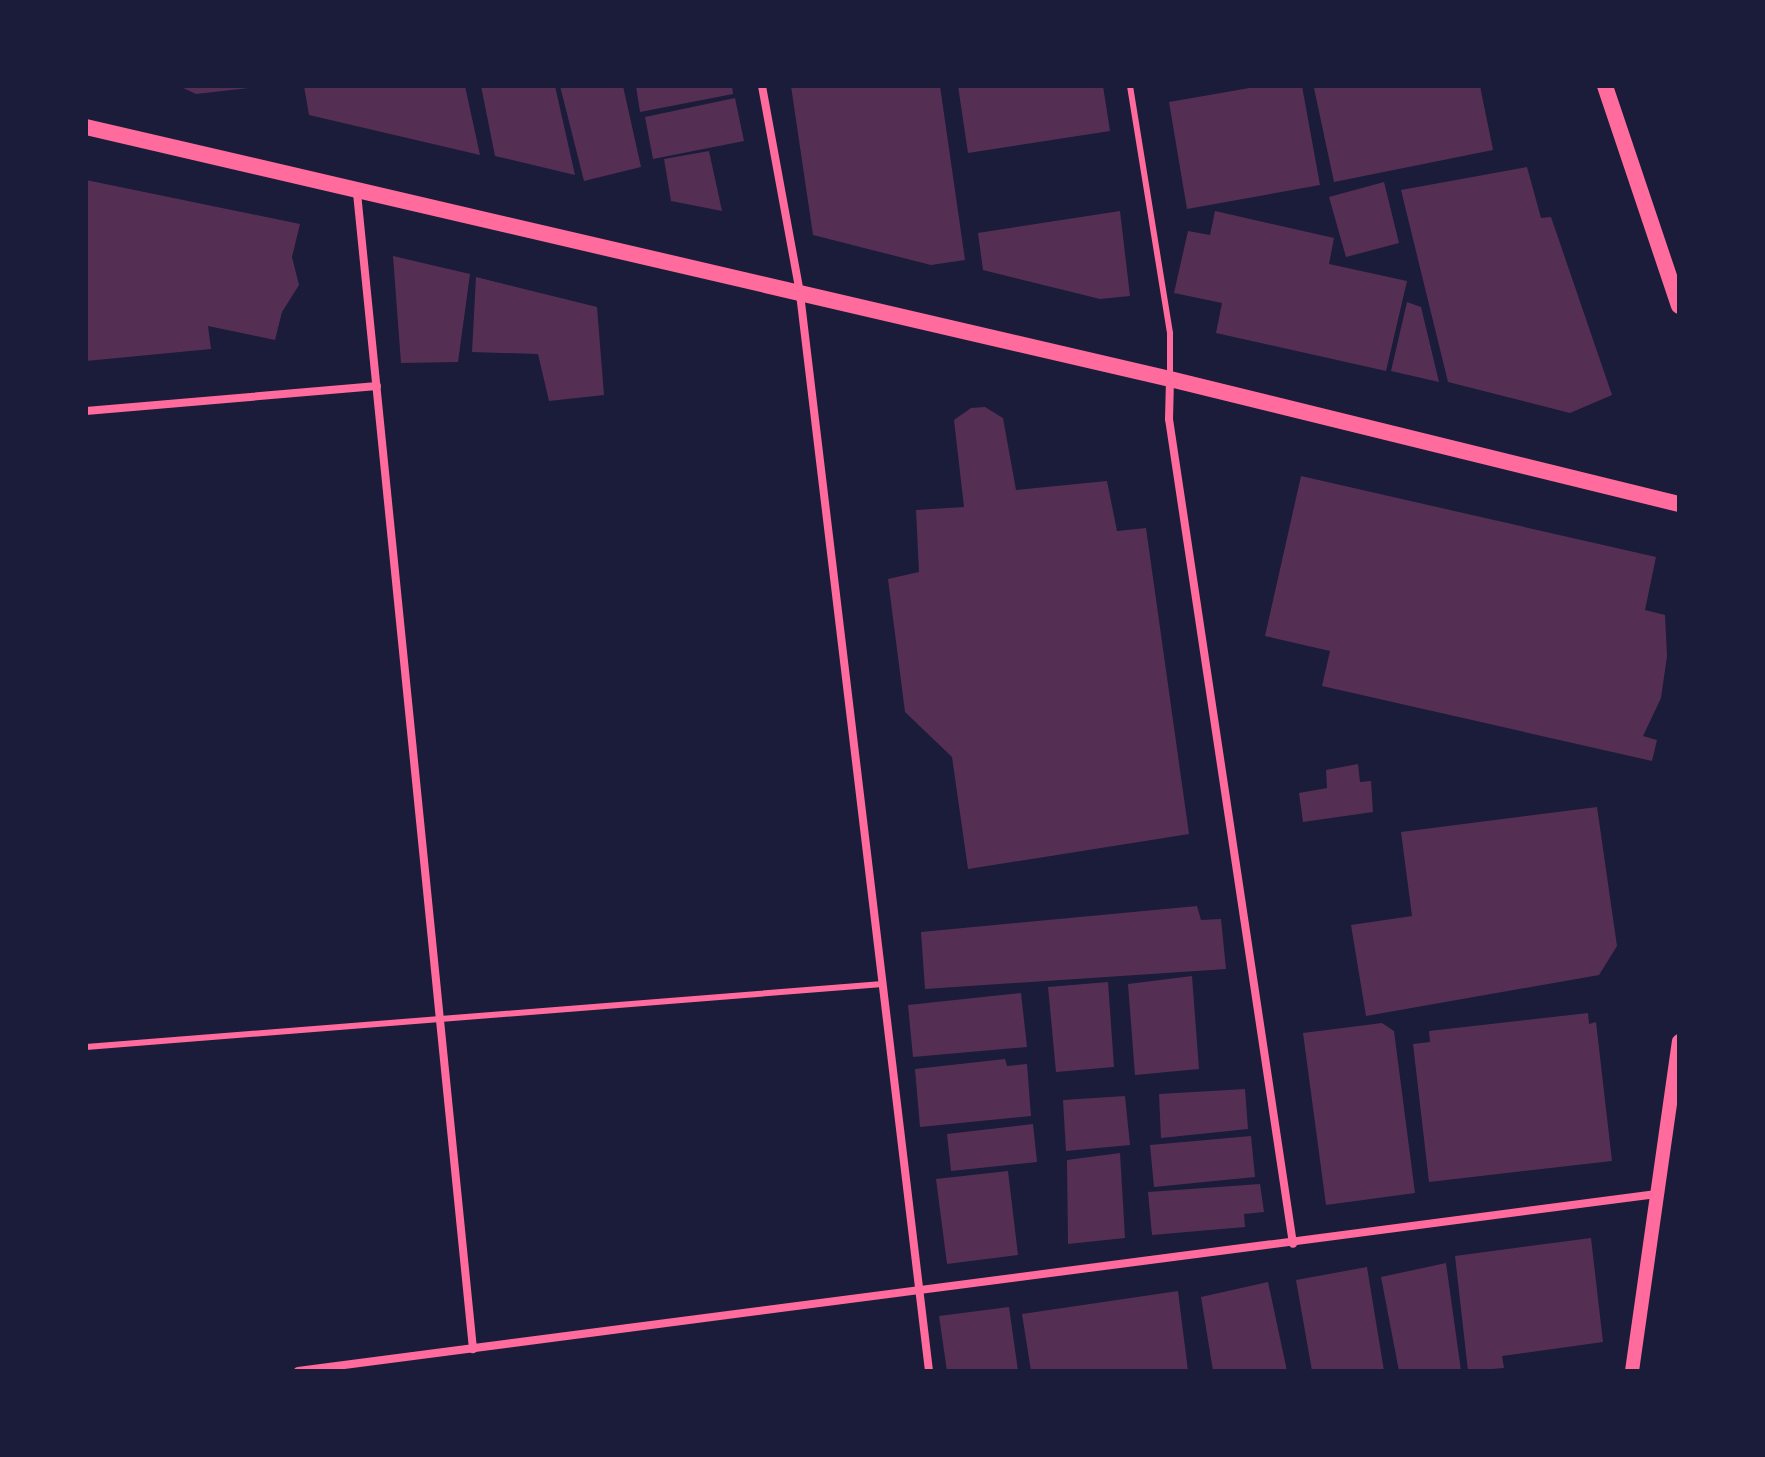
<!DOCTYPE html>
<html>
<head>
<meta charset="utf-8">
<style>
  body { margin:0 }
  #map { position:relative; width:1765px; height:1457px; overflow:hidden; background:#1b1b3a; font-family:"Fira Sans Condensed",sans-serif }
  div>[style] { position:absolute }
  [style*='--x'] { left:calc(var(--x)*1px); top:calc(var(--y)*1px); width:calc(var(--w)*1px); rotate:calc(var(--a)*1deg) }
  .building>* { inset:0; background:#542f53 }
  .service>* { height:6px; margin:-3px; padding:0 3px; transform-origin:3px; border-radius:3px; background:#ff6b9d }
  .minor>* { height:8px; margin:-4px; padding:0 4px; transform-origin:4px; border-radius:4px; background:#ff6b9d }
  .tertiary>* { height:14px; margin:-7px; padding:0 7px; transform-origin:7px; border-radius:7px; background:#ff6b9d }
  .secondary>* { height:16px; margin:-8px; padding:0 8px; transform-origin:8px; border-radius:8px; background:#ff6b9d }
  span { translate:-50% -50%; white-space:nowrap; text-align:center; line-height:1.15; -webkit-text-stroke:6px #1b1b3a; paint-order:stroke }
  .frame { position:absolute; inset:0; border:88px solid #1b1b3a; pointer-events:none }
</style>
</head>
<body>
<div id="map">
  <div class="building">
    <i style="clip-path:polygon(179px 86px,249px 86px,249px 88px,196px 94px)"></i>
    <i style="clip-path:polygon(304px 86px,465px 86px,480px 155px,309px 115px)"></i>
    <i style="clip-path:polygon(481px 86px,555px 86px,575px 175px,495px 156px)"></i>
    <i style="clip-path:polygon(560px 86px,623px 86px,641px 167px,584px 181px)"></i>
    <i style="clip-path:polygon(636px 86px,732px 86px,733px 94px,640px 112px)"></i>
    <i style="clip-path:polygon(791px 86px,940px 86px,965px 260px,931px 265px,813px 235px)"></i>
    <i style="clip-path:polygon(958px 86px,1103px 86px,1110px 131px,968px 153px)"></i>
    <i style="clip-path:polygon(1261px 86px,1302px 86px,1320px 185px,1187px 209px,1169px 102px)"></i>
    <i style="clip-path:polygon(1480px 86px,1493px 150px,1334px 182px,1314px 88px)"></i>
    <i style="clip-path:polygon(735px 98px,744px 141px,653px 159px,645px 117px)"></i>
    <i style="clip-path:polygon(709px 151px,722px 211px,671px 201px,664px 159px)"></i>
    <i style="clip-path:polygon(1527px 167px,1541px 218px,1551px 217px,1612px 395px,1570px 413px,1448px 382px,1401px 190px)"></i>
    <i style="clip-path:polygon(86px 180px,300px 224px,292px 257px,299px 285px,282px 312px,275px 340px,208px 326px,211px 349px,86px 361px)"></i>
    <i style="clip-path:polygon(1384px 182px,1399px 243px,1346px 257px,1329px 197px)"></i>
    <i style="clip-path:polygon(1120px 211px,1130px 296px,1100px 299px,983px 270px,978px 233px)"></i>
    <i style="clip-path:polygon(1215px 211px,1334px 238px,1329px 264px,1407px 281px,1386px 371px,1216px 333px,1222px 303px,1174px 293px,1188px 231px,1210px 235px)"></i>
    <i style="clip-path:polygon(393px 256px,470px 274px,458px 362px,401px 363px)"></i>
    <i style="clip-path:polygon(476px 277px,597px 307px,604px 395px,549px 401px,538px 354px,472px 352px)"></i>
    <i style="clip-path:polygon(1407px 302px,1421px 307px,1439px 382px,1391px 371px)"></i>
    <i style="clip-path:polygon(985px 407px,1003px 418px,1016px 490px,1107px 481px,1117px 531px,1146px 528px,1189px 834px,968px 869px,952px 757px,905px 712px,888px 579px,919px 572px,916px 510px,964px 507px,954px 420px,971px 408px)"></i>
    <i style="clip-path:polygon(1301px 476px,1656px 557px,1645px 610px,1665px 615px,1667px 656px,1661px 698px,1643px 736px,1657px 740px,1652px 761px,1322px 686px,1330px 651px,1265px 636px)"></i>
    <i style="clip-path:polygon(1358px 764px,1360px 782px,1371px 781px,1373px 812px,1303px 822px,1299px 793px,1327px 788px,1326px 770px)"></i>
    <i style="clip-path:polygon(1597px 807px,1617px 946px,1599px 975px,1366px 1016px,1351px 925px,1412px 916px,1401px 832px)"></i>
    <i style="clip-path:polygon(1197px 906px,1201px 920px,1221px 919px,1226px 969px,925px 989px,921px 932px)"></i>
    <i style="clip-path:polygon(1192px 976px,1199px 1069px,1135px 1075px,1128px 984px)"></i>
    <i style="clip-path:polygon(1108px 982px,1114px 1067px,1056px 1072px,1048px 987px)"></i>
    <i style="clip-path:polygon(1021px 993px,1027px 1047px,913px 1057px,908px 1005px)"></i>
    <i style="clip-path:polygon(1588px 1013px,1589px 1024px,1596px 1022px,1612px 1161px,1429px 1182px,1413px 1044px,1430px 1042px,1429px 1031px)"></i>
    <i style="clip-path:polygon(1382px 1023px,1394px 1031px,1415px 1193px,1326px 1205px,1303px 1033px)"></i>
    <i style="clip-path:polygon(1005px 1059px,1007px 1066px,1027px 1064px,1031px 1116px,920px 1127px,915px 1069px)"></i>
    <i style="clip-path:polygon(1245px 1089px,1248px 1129px,1161px 1138px,1159px 1094px)"></i>
    <i style="clip-path:polygon(1125px 1096px,1130px 1145px,1066px 1151px,1063px 1100px)"></i>
    <i style="clip-path:polygon(1033px 1124px,1037px 1162px,951px 1171px,947px 1134px)"></i>
    <i style="clip-path:polygon(1251px 1136px,1255px 1177px,1154px 1187px,1150px 1145px)"></i>
    <i style="clip-path:polygon(1120px 1153px,1125px 1238px,1068px 1244px,1067px 1160px)"></i>
    <i style="clip-path:polygon(1008px 1171px,1018px 1255px,947px 1264px,936px 1179px)"></i>
    <i style="clip-path:polygon(1260px 1184px,1264px 1212px,1244px 1214px,1245px 1227px,1152px 1235px,1148px 1192px)"></i>
    <i style="clip-path:polygon(1591px 1238px,1603px 1342px,1502px 1356px,1504px 1368px,1468px 1371px,1455px 1256px)"></i>
    <i style="clip-path:polygon(1446px 1263px,1461px 1371px,1399px 1371px,1381px 1277px)"></i>
    <i style="clip-path:polygon(1367px 1267px,1384px 1371px,1312px 1371px,1296px 1280px)"></i>
    <i style="clip-path:polygon(1268px 1282px,1287px 1371px,1213px 1371px,1201px 1297px)"></i>
    <i style="clip-path:polygon(1178px 1291px,1188px 1371px,1031px 1371px,1022px 1314px)"></i>
    <i style="clip-path:polygon(1009px 1307px,1018px 1371px,947px 1371px,939px 1316px)"></i>
  </div>
  <div class="service">
    <i style="--x:1130;--y:86;--w:250;--a:80.8"></i>
    <i style="--x:1170;--y:333;--w:42;--a:90"></i>
    <i style="--x:86;--y:1047;--w:799;--a:-4.52"></i>
  </div>
  <div class="minor">
    <i style="--x:762;--y:86;--w:211;--a:79.6"></i>
    <i style="--x:800;--y:294;--w:1085;--a:83.17"></i>
    <i style="--x:357;--y:193;--w:1162;--a:84.27"></i>
    <i style="--x:1170;--y:379;--w:40;--a:91.4"></i>
    <i style="--x:1169;--y:419;--w:834;--a:81.45"></i>
    <i style="--x:86;--y:411;--w:292;--a:-4.9"></i>
    <i style="--x:298;--y:1371;--w:1370;--a:-7.42"></i>
  </div>
  <div class="tertiary">
    <i style="--x:1632;--y:1371;--w:333;--a:-81.9"></i>
  </div>
  <div class="secondary">
    <i style="--x:1605;--y:86;--w:232;--a:71.4"></i>
    <i style="--x:86;--y:127;--w:1113;--a:13.09"></i>
    <i style="--x:1170;--y:379;--w:524;--a:13.8"></i>
  </div>
  <div class="frame"></div>
</div>
</body>
</html>
